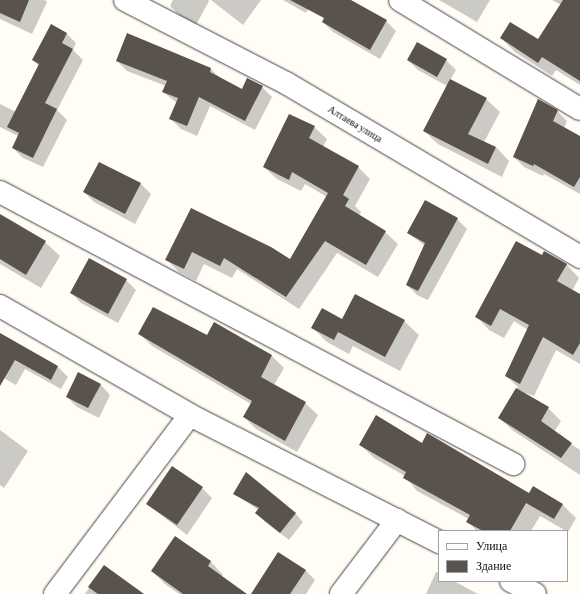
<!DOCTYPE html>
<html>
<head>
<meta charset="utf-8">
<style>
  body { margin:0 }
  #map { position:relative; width:580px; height:594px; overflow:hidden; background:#fffdf5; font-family:"Crimson Pro",serif }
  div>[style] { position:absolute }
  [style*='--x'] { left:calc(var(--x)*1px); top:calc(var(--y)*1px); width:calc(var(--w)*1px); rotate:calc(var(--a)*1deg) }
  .shadow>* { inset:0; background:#0003 }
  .building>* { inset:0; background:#5a524d }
  .roads { filter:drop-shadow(0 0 1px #444) drop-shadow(0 0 1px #444) }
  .minor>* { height:22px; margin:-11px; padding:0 11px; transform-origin:11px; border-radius:11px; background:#fff }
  span { translate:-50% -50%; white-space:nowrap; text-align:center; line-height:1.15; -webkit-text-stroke:4px #fff; paint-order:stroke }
  .street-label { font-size:10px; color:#111 }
  .legend { position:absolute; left:438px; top:530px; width:130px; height:52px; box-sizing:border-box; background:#fff; border:1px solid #a0a0a0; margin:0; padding:5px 7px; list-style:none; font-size:12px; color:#111 }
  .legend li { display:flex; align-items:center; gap:8px; height:20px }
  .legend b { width:20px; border:1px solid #a0a0a0 }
</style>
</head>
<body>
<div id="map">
  <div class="shadow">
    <i style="clip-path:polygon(0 0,45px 0,47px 2px,32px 34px,0 19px)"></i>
    <i style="clip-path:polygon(173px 0,208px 0,209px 1px,196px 25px,180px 16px,170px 6px)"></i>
    <i style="clip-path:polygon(211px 0,261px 0,243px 25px)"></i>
    <i style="clip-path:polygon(283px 0,313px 0,306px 13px)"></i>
    <i style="clip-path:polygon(336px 0,349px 0,386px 21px,396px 31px,380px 59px,333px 32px,323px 22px)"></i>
    <i style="clip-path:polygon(439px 0,490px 0,477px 22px)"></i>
    <i style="clip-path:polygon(552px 0,576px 0,580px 8px,580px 85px,556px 70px,552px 76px,515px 52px,501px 38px,539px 40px,561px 5px)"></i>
    <i style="clip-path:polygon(66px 33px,76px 43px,73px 50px,83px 60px,57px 110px,67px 120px,43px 167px,23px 158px,13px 148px,18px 136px,0 127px,0 104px,16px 112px,39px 66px,33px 60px)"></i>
    <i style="clip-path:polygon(127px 34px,211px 69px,220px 78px,242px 90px,262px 87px,272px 97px,255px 130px,210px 106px,197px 136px,181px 129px,171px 119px,177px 103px,163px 92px,166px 86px,127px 71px,117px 61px)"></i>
    <i style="clip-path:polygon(408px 60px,446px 60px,456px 70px,450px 80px,486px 99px,500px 112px,484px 142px,496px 147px,509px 161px,502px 177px,438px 144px,424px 131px,447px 86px,418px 70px)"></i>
    <i style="clip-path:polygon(557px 111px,567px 121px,564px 128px,580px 137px,580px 194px,544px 174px,543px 176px,524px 167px,514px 157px)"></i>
    <i style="clip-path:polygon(314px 127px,327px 139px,323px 147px,358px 167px,370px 179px,355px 206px,361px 212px,359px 216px,385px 232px,398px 244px,378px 277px,337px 253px,299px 309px,237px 269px,232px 278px,204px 264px,196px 281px,179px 272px,167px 260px,192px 209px,291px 261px,327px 197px,305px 184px,301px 191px,277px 179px,264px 167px)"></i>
    <i style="clip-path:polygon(99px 164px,141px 184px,151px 194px,135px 224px,94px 202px,84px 192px)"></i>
    <i style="clip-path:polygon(0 215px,45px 242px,60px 256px,41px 288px,0 264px)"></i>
    <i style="clip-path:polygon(457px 219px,467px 229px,428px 300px,417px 295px,407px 285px,425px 246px,408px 233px)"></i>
    <i style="clip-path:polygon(542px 257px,566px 264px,579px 278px,572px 291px,580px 295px,580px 364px,556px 350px,534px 396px,522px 392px,548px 408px,561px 421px,554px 432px,580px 450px,580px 475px,512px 430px,500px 418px,518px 387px,506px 376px,528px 330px,514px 321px,504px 338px,489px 330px,476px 316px)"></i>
    <i style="clip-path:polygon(126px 280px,136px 290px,118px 323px,81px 303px,71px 293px)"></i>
    <i style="clip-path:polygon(404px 321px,419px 335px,400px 371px,353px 346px,349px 354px,327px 342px,313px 328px)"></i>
    <i style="clip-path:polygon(214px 324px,272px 356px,284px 368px,274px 385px,305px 403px,318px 415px,297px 452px,256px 429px,244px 417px,251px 404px,152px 346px,140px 334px,207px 337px)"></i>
    <i style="clip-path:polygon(0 334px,58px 367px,68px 377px,61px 389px,25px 369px,16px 385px,0 376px)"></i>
    <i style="clip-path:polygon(100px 384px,110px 395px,99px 418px,77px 407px,67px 397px)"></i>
    <i style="clip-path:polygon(0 430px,28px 451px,4px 488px,0 485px)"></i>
    <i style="clip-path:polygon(360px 444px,563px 505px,576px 518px,568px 532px,540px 516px,531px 531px,477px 531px,467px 521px,469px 519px,417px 491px,405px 476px,374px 458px)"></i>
    <i style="clip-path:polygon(202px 488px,212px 498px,187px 535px,147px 504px)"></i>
    <i style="clip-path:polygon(235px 494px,295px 513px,303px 522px,289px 540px,264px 521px,256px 512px,258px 510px)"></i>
    <i style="clip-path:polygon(175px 537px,211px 562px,223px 575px,222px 577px,245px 594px,179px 594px,165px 584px,152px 571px)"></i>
    <i style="clip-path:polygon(104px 566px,142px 594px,85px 594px)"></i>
    <i style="clip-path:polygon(305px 570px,315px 580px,306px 594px,279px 594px)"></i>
    <i style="clip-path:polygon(436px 572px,439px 573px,439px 581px,454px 581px,478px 594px,426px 594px)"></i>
  </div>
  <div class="building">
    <i style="clip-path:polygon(0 0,29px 0,20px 22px,0 13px)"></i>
    <i style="clip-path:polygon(290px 0,351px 0,387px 20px,370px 50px,322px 22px,324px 18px)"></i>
    <i style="clip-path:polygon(563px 0,580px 0,580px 81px,542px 57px,538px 63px,500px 38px,510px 22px,538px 39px)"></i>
    <i style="clip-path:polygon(51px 24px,67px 33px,62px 43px,73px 49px,45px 103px,57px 109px,33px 158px,12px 148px,19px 133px,7px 127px,39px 64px,32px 60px)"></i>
    <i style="clip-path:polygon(127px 33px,211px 68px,210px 72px,242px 89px,247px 78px,263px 86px,245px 121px,199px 97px,187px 126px,169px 119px,178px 98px,162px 92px,167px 81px,116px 61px)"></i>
    <i style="clip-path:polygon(417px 42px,447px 59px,437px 77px,407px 60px)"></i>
    <i style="clip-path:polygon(450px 79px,487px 98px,468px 134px,496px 147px,488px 164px,423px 131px)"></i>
    <i style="clip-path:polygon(538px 99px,558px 110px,553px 121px,580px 136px,580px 177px,574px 187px,534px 164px,533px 166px,513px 157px)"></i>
    <i style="clip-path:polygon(289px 114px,315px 126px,309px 138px,359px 166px,343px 195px,349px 199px,345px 206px,386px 231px,366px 265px,325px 241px,286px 297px,224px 258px,220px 266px,192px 252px,184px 269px,165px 260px,191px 208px,271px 247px,290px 259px,328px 193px,292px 172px,289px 180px,263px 167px)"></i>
    <i style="clip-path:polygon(99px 162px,141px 183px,125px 214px,83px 192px)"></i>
    <i style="clip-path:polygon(425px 200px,458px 218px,418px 291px,406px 285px,425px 243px,407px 233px)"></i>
    <i style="clip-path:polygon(0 214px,46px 241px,26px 275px,0 259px)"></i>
    <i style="clip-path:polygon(516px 241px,542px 255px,544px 251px,567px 264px,557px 281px,580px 294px,580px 343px,573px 355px,543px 337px,520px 384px,505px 376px,529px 325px,500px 309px,491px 326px,475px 317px)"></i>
    <i style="clip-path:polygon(89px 258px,127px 279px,108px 314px,70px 293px)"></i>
    <i style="clip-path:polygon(355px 294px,405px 320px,385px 357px,338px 332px,334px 340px,311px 328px,322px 308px,342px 319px)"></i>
    <i style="clip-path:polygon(153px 307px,207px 335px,214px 322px,272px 355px,261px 377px,306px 402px,285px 441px,243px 417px,252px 401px,138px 334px)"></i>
    <i style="clip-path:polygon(0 333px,58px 366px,51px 380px,15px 360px,0 386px)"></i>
    <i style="clip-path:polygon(78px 372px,101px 384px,88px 408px,66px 397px)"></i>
    <i style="clip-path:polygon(516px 388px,549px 407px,541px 421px,572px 443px,561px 458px,498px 418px)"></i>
    <i style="clip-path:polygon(376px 415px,422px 443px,427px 433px,529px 493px,533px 486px,563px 504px,554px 519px,526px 503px,510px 531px,483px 531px,466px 522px,470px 515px,403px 478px,406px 472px,359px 445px)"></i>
    <i style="clip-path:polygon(172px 466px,203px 487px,177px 525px,146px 504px)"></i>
    <i style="clip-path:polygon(246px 472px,296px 513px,280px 533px,255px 513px,259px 508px,233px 494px)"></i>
    <i style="clip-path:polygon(175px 536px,211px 561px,208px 566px,247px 594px,183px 594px,151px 571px)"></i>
    <i style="clip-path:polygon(278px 552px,306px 570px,290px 594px,251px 594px)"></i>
    <i style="clip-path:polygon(104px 565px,144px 594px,98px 594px,88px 587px)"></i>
  </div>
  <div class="roads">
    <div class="minor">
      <i style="--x:125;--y:0;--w:181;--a:27.3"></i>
      <i style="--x:286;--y:83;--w:342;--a:30.6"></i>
      <i style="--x:400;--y:0;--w:210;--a:31.2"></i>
      <i style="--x:0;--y:192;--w:581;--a:27.93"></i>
      <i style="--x:0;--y:306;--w:219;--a:29.8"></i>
      <i style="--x:190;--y:415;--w:280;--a:27"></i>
      <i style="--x:511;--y:581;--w:27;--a:28"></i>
      <i style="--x:55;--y:594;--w:224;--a:-53"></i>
      <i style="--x:341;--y:594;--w:93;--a:-52.9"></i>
    </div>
  </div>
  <div class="street-label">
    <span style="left:355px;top:124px;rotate:31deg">Алтаева улица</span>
  </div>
  <ul class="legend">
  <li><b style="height:5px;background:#fff"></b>Улица</li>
  <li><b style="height:11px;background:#5a524d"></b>Здание</li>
  </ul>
</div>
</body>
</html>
